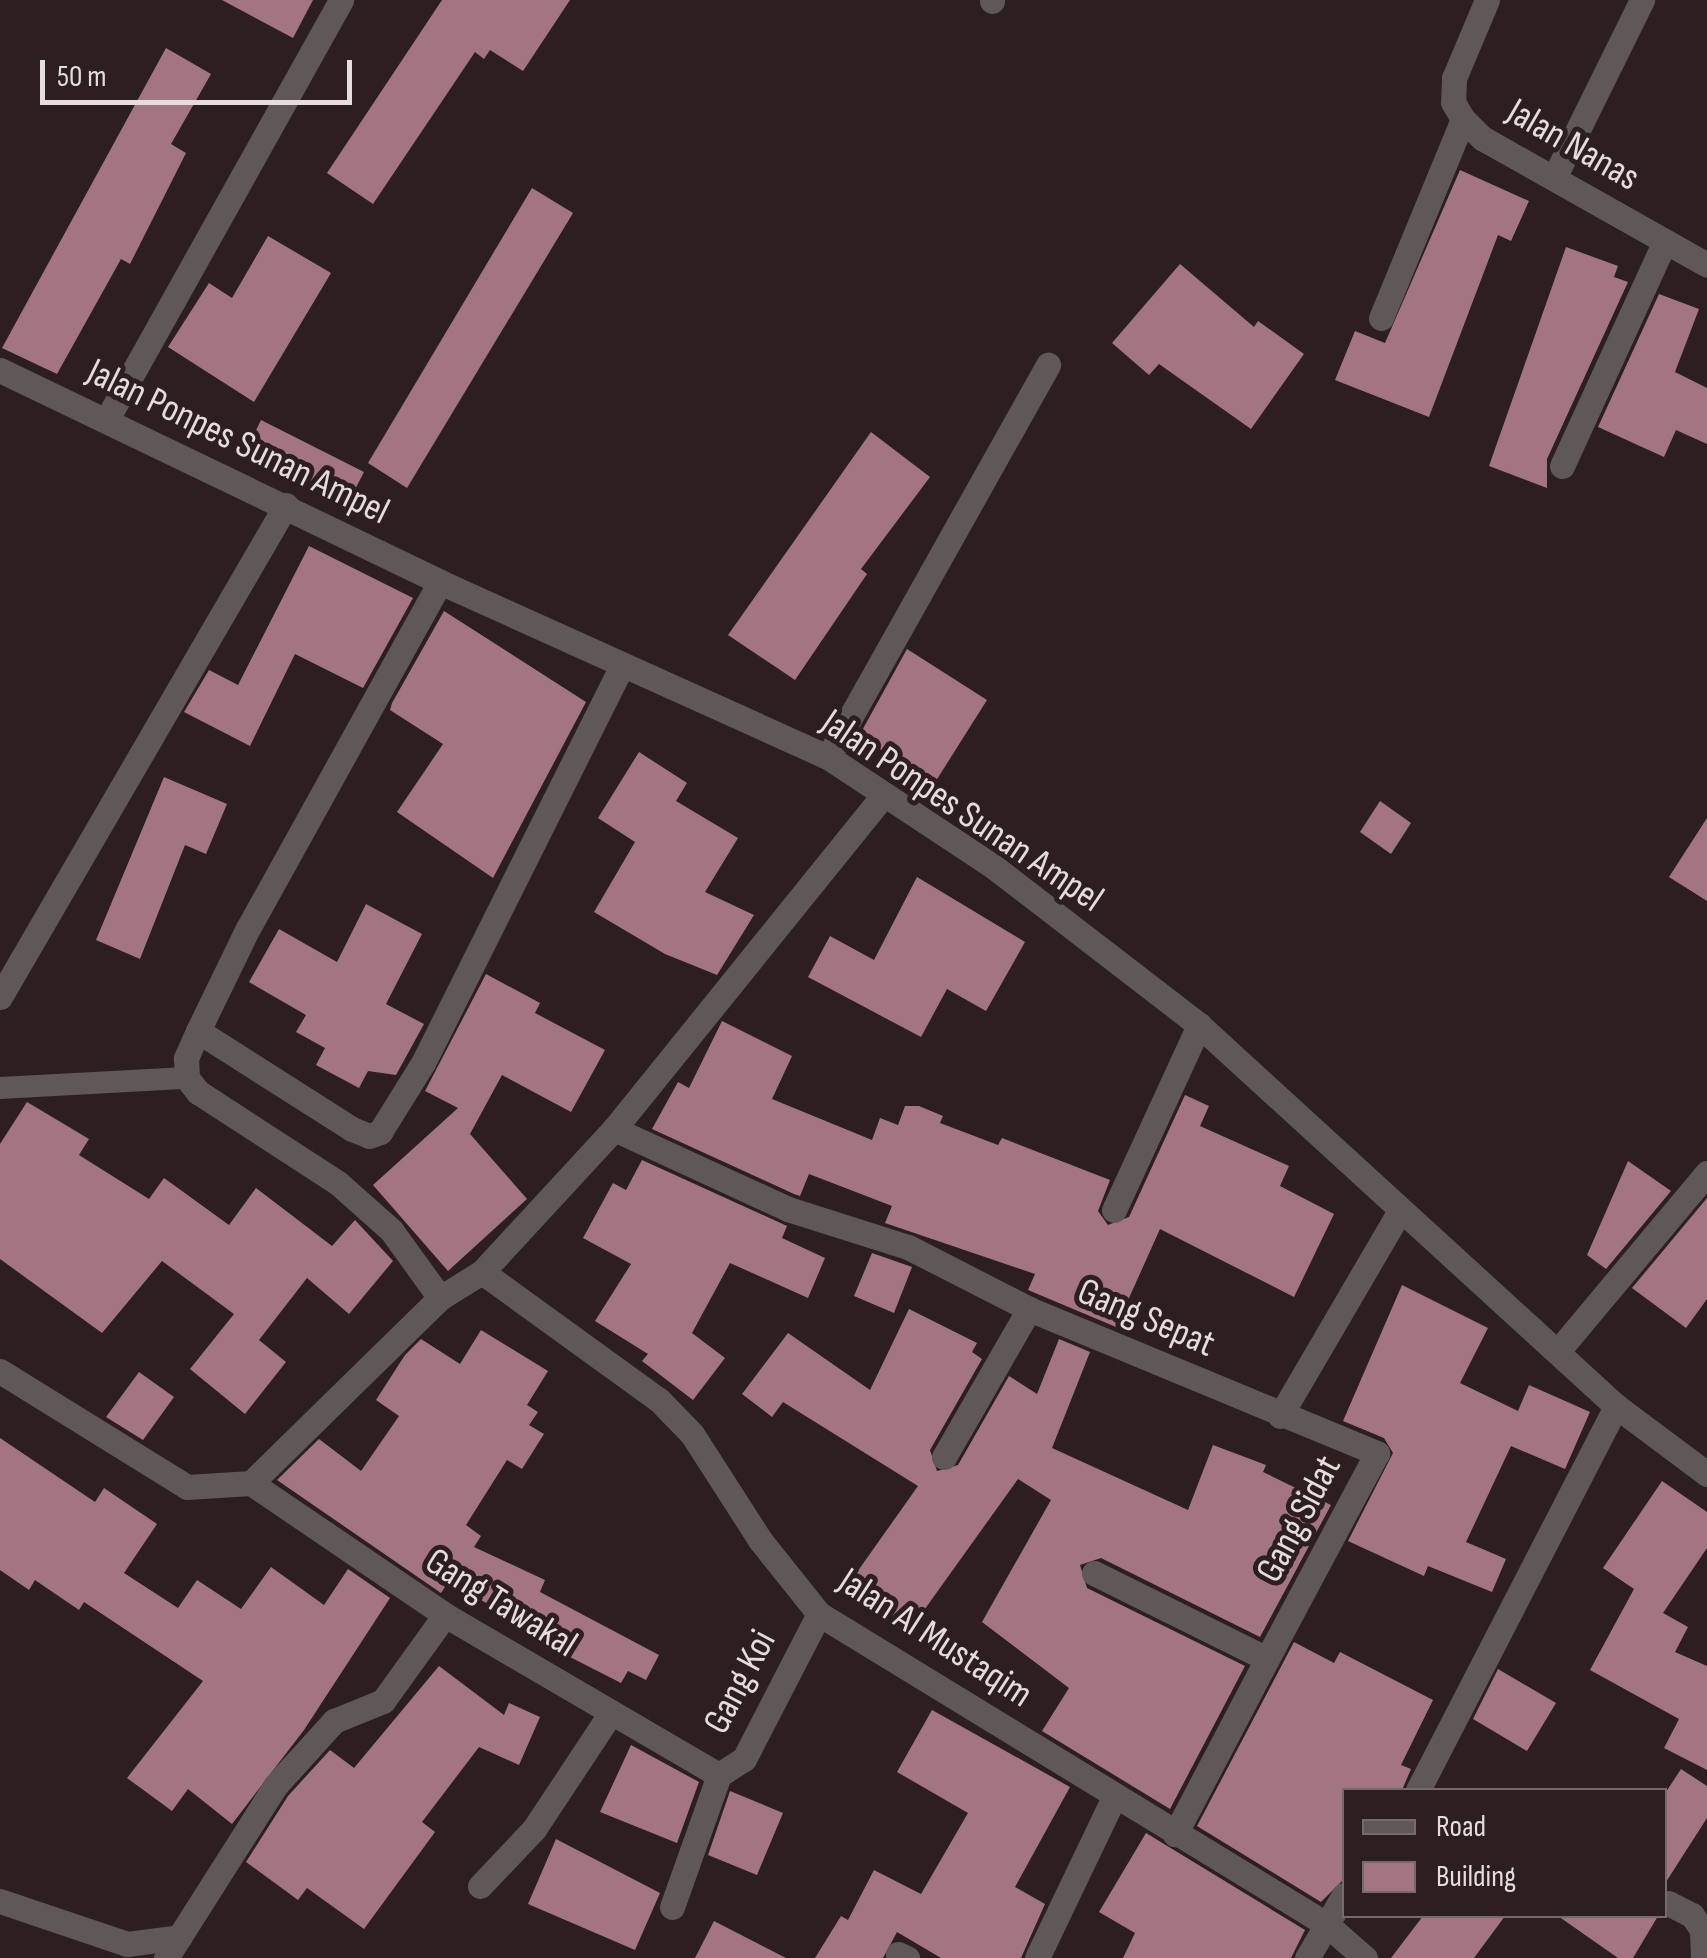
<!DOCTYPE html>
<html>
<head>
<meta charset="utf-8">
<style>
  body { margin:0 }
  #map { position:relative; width:1707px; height:1958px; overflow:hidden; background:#2d1f1e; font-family:"Sofia Sans Condensed",sans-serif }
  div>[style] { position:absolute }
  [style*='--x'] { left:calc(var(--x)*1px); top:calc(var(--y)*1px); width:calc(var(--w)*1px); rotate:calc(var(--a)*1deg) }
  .building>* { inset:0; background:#a3767f }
  .lane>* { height:22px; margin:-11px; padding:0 11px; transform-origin:11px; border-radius:11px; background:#5f5855 }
  .street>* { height:25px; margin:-12.5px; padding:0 12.5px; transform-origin:12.5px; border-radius:12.5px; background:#5f5855 }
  span { translate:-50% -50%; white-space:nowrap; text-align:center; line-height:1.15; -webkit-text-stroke:10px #2d1f1e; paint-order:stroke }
  .street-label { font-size:38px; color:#e6dcdb }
  .legend { position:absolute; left:1342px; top:1788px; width:325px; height:130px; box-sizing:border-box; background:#2d1f1e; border:2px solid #776b6a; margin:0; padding:12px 18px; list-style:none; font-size:30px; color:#e6dcdb }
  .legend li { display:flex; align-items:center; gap:20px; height:50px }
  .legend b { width:50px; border:2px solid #776b6a }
  .scale { position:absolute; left:40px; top:60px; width:312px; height:45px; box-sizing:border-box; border:5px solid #e6dcdb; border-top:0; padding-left:12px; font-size:30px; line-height:35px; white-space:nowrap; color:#e6dcdb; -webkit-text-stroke:8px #2d1f1e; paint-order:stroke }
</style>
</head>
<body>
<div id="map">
  <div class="building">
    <i style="clip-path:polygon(222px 0,313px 0,293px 38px)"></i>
    <i style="clip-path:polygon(442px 0,570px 0,523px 71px,490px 50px,484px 59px,475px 52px,373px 204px,327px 173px)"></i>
    <i style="clip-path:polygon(166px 48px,211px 74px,171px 144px,186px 153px,130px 264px,121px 259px,57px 374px,2px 348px)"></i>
    <i style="clip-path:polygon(1460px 170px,1529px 201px,1511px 241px,1498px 235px,1429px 417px,1335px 380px,1355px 331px,1385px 343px)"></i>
    <i style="clip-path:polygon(532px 188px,573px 213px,407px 488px,368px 463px)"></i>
    <i style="clip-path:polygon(268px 236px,331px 273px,254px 402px,168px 347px,209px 283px,232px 298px)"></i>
    <i style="clip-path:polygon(1566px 247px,1618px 266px,1614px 277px,1628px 282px,1547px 459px,1547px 488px,1489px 466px)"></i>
    <i style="clip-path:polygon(1180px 264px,1254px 327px,1258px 321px,1304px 354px,1251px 429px,1159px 364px,1149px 375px,1112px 343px)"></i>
    <i style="clip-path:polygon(1659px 294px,1699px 309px,1675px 372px,1707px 388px,1707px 444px,1676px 430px,1664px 457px,1598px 427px)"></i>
    <i style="clip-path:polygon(261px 420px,364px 472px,347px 505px,245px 453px)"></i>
    <i style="clip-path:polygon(871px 432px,930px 477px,861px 569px,867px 574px,795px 680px,728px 635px)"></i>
    <i style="clip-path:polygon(309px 546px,413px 598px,363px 688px,295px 654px,250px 746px,184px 712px,209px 670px,238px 685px)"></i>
    <i style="clip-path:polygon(444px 611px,586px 702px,493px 878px,397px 812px,443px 744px,390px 710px,392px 703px)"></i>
    <i style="clip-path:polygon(907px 649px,987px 700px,934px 784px,859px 736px)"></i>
    <i style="clip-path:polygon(639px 752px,687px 783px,676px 801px,738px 838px,705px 892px,754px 915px,717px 975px,665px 954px,594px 912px,635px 842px,598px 818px)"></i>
    <i style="clip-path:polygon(164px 777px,227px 804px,206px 854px,185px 845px,140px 959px,96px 940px)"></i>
    <i style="clip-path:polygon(1380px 801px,1411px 823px,1391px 854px,1360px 832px)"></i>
    <i style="clip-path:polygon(1707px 818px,1707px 901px,1669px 877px)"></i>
    <i style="clip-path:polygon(917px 877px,1025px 942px,986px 1011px,947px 989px,921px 1037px,808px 977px,830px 936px,874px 960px)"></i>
    <i style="clip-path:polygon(366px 904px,422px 934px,386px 1004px,424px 1024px,396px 1075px,368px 1071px,359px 1088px,316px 1065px,325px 1048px,296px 1032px,306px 1015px,249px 982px,279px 929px,337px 962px)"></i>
    <i style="clip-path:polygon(486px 974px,540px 1003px,535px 1013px,605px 1050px,571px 1112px,502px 1075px,470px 1134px,527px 1199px,448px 1271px,373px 1185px,458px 1108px,425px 1091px)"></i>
    <i style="clip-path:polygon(722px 1021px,792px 1056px,772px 1099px,872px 1140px,880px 1118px,898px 1125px,905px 1106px,919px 1106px,943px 1116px,940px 1123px,998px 1145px,1002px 1138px,1110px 1180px,1098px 1211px,1108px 1225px,1129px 1217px,1185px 1095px,1209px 1106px,1200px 1126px,1289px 1166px,1280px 1186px,1334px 1214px,1294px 1297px,1160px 1229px,1116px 1327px,1028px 1290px,1035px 1274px,885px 1223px,892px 1206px,809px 1174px,800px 1196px,794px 1194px,652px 1129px,678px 1082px,689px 1088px)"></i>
    <i style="clip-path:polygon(27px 1102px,89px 1139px,79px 1155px,149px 1199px,164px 1178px,229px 1225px,256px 1188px,332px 1246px,355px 1220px,393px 1261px,349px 1314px,307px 1278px,259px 1340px,286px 1362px,245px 1414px,190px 1369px,234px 1314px,162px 1261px,102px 1333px,0 1259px,0 1144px)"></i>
    <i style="clip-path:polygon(642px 1160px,787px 1226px,782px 1238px,825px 1258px,808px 1298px,730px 1263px,692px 1333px,725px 1358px,693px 1400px,642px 1361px,648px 1354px,595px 1321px,631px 1264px,583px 1238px,613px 1183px,626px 1190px)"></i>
    <i style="clip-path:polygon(1628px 1161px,1671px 1191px,1606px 1269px,1587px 1255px)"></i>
    <i style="clip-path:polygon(1707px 1198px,1707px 1299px,1686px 1328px,1632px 1288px)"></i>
    <i style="clip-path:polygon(872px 1253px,912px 1267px,894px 1313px,854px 1296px)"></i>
    <i style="clip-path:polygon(1402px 1285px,1488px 1328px,1460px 1383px,1518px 1411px,1529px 1385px,1590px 1412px,1565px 1469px,1511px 1446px,1466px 1542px,1506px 1559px,1492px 1592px,1428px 1566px,1424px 1576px,1348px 1541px,1393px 1453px,1384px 1438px,1343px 1421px)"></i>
    <i style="clip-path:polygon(909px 1309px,977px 1343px,972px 1352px,982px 1359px,930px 1450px,937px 1471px,958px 1465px,1009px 1376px,1037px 1394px,1059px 1339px,1090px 1352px,1052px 1448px,1188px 1510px,1213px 1445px,1266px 1465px,1263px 1472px,1331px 1505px,1260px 1637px,1101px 1558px,1080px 1565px,1087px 1588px,1245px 1666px,1170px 1809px,1042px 1731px,1069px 1688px,982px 1622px,1051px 1500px,1018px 1479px,907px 1634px,845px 1589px,918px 1486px,783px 1402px,772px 1417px,742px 1394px,788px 1333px,870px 1390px)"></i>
    <i style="clip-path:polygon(481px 1330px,548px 1371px,527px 1405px,538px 1412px,529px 1425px,544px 1434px,522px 1469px,507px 1460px,466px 1525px,481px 1536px,474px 1547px,545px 1580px,540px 1592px,659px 1655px,646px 1680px,628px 1671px,621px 1683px,570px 1657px,576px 1646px,447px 1584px,441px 1593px,277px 1480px,319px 1439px,361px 1471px,399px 1416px,376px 1400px,405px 1355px,421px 1339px,460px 1364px)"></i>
    <i style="clip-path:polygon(139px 1372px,174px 1397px,143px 1440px,106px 1417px)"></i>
    <i style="clip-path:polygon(0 1438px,95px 1502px,104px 1488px,157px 1524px,124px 1573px,178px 1608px,197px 1580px,241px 1609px,271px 1567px,324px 1605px,348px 1569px,390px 1598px,304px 1730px,232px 1824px,188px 1789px,172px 1811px,127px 1778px,203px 1681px,84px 1602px,79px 1610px,35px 1580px,29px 1590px,0 1570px)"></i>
    <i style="clip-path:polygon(1662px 1481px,1707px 1512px,1707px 1548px,1663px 1613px,1688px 1627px,1675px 1652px,1707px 1666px,1707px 1770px,1664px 1748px,1679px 1719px,1590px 1670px,1634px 1589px,1603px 1568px)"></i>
    <i style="clip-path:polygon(1294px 1642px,1334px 1663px,1340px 1652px,1433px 1700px,1401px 1765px,1411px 1769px,1402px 1790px,1344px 1790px,1344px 1879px,1321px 1902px,1197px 1826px)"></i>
    <i style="clip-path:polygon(439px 1666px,504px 1715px,509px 1703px,540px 1717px,519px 1765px,479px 1747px,422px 1822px,435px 1832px,364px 1929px,307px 1888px,298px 1900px,246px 1862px,288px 1796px,330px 1750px,354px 1768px)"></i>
    <i style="clip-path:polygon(1498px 1669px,1556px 1703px,1527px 1751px,1473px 1719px)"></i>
    <i style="clip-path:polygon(932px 1710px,1070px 1787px,1015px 1887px,1045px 1904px,1021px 1958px,941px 1958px,897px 1932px,883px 1958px,815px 1958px,841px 1916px,848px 1920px,874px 1870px,921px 1894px,968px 1813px,897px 1772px)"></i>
    <i style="clip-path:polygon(631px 1745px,699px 1782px,677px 1843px,600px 1812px)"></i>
    <i style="clip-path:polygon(1681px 1769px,1707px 1786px,1707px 1818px,1664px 1885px,1664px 1795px)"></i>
    <i style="clip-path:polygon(730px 1791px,783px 1813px,757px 1875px,708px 1855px)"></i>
    <i style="clip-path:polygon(1146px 1833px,1305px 1930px,1291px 1958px,1123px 1958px,1135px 1933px,1099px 1912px)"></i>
    <i style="clip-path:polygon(556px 1839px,660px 1893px,635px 1950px,528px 1904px)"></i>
    <i style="clip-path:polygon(1423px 1916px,1505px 1916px,1474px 1958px,1391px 1958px)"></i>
    <i style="clip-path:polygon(1558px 1916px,1658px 1916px,1633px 1958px,1618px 1958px)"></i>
    <i style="clip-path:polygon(714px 1921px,786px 1958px,695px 1958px)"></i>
  </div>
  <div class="lane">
    <i style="--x:0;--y:1088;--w:187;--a:-3.1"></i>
  </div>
  <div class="street">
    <i style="--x:1487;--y:0;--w:85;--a:112.9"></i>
    <i style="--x:1454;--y:78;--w:24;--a:92"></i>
    <i style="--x:1453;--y:102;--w:20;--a:60"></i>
    <i style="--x:1463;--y:119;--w:27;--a:45"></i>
    <i style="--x:1482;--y:138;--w:258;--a:29.4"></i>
    <i style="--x:992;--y:1;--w:1;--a:-90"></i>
    <i style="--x:1554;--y:178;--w:199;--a:-63.7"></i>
    <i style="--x:1381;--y:318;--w:215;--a:-67.6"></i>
    <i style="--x:0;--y:370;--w:488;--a:25.7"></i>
    <i style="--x:440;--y:582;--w:426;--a:24.3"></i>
    <i style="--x:828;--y:757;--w:199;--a:33.5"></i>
    <i style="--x:994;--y:867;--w:259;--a:37.6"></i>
    <i style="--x:1199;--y:1025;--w:565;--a:42.42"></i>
    <i style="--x:1616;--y:1406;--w:114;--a:36.8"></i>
    <i style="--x:107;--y:419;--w:480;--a:-60.8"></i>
    <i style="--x:1562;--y:466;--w:247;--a:-65.4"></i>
    <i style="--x:440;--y:582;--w:396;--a:119"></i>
    <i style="--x:248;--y:928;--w:114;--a:115.9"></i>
    <i style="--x:198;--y:1031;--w:183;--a:32.5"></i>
    <i style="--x:352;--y:1129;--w:18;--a:22"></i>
    <i style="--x:369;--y:1136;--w:12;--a:-20"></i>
    <i style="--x:380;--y:1132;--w:81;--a:-58.1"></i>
    <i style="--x:423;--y:1063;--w:444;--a:-63.4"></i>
    <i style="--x:828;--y:757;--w:450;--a:-60.7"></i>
    <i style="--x:0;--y:997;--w:569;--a:-59.83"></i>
    <i style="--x:198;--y:1031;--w:30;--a:114"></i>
    <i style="--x:186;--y:1058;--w:20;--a:87"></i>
    <i style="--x:187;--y:1078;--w:18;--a:52"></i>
    <i style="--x:198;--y:1092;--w:167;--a:33"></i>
    <i style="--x:338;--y:1183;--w:71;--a:41.6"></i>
    <i style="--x:391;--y:1230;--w:84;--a:54.2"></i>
    <i style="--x:614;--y:1129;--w:192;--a:24.7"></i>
    <i style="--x:788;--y:1209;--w:126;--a:17.6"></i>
    <i style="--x:908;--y:1247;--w:136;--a:27.1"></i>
    <i style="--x:1029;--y:1309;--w:377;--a:22.5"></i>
    <i style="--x:1377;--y:1453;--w:234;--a:118.1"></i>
    <i style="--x:1114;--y:1210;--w:204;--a:-65.3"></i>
    <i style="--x:482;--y:1272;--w:218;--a:35.9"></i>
    <i style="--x:659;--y:1400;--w:47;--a:45.9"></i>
    <i style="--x:692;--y:1434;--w:126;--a:57.3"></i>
    <i style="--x:760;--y:1540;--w:95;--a:51.4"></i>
    <i style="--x:819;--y:1614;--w:594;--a:31.44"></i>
    <i style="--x:1326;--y:1924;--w:52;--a:41.1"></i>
    <i style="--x:1558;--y:1351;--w:232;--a:-50.1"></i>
    <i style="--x:0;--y:1371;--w:220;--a:31.8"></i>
    <i style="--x:187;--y:1487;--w:64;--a:-3.6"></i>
    <i style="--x:251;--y:1483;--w:264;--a:-44.4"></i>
    <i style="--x:440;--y:1298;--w:49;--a:-31.8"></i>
    <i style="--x:482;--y:1272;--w:195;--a:-47.3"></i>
    <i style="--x:614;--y:1129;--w:430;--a:-51.1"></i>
    <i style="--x:1280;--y:1416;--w:238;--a:-59.7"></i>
    <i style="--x:944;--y:1457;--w:171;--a:-60.1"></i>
    <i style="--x:251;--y:1483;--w:235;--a:34.2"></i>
    <i style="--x:445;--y:1615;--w:317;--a:30.3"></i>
    <i style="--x:1094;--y:1573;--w:193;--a:26.4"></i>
    <i style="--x:1267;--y:1659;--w:198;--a:117.7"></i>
    <i style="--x:719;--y:1775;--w:30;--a:-33"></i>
    <i style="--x:744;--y:1759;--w:163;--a:-62.7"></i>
    <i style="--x:1418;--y:1790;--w:432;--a:-62.7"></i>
    <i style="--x:480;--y:1886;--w:79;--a:-46.5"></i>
    <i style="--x:534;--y:1829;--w:138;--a:-56.5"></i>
    <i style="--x:0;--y:1901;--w:134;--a:18.7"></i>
    <i style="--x:127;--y:1944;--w:53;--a:-7.5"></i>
    <i style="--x:1668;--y:1903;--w:27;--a:27"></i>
    <i style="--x:1692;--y:1915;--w:18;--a:56"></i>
    <i style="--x:1702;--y:1930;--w:28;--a:88"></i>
    <i style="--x:672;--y:1907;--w:140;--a:-70.4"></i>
    <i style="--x:898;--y:1954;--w:10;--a:24"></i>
    <i style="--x:166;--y:1958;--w:204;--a:-57.6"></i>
    <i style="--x:275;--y:1786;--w:88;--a:-47.8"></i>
    <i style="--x:334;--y:1721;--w:53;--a:-22.2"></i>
    <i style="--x:383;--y:1701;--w:106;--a:-54.2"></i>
    <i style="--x:1037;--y:1958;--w:178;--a:-64.4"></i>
    <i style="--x:1307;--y:1958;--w:73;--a:-59.6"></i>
  </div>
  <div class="street-label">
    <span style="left:1573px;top:145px;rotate:30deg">Jalan Nanas</span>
    <span style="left:238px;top:442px;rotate:26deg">Jalan Ponpes Sunan Ampel</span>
    <span style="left:962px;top:811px;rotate:34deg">Jalan Ponpes Sunan Ampel</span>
    <span style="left:1146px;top:1318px;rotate:23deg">Gang Sepat</span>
    <span style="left:1299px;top:1519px;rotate:-62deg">Gang Sidat</span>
    <span style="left:501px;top:1603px;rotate:32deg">Gang Tawakal</span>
    <span style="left:935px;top:1638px;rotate:33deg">Jalan Al Mustaqim</span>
    <span style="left:740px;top:1682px;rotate:-62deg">Gang Koi</span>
  </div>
  <ul class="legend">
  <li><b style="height:12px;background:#5f5855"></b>Road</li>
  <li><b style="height:28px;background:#a3767f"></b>Building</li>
  </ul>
  <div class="scale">50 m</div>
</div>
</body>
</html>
